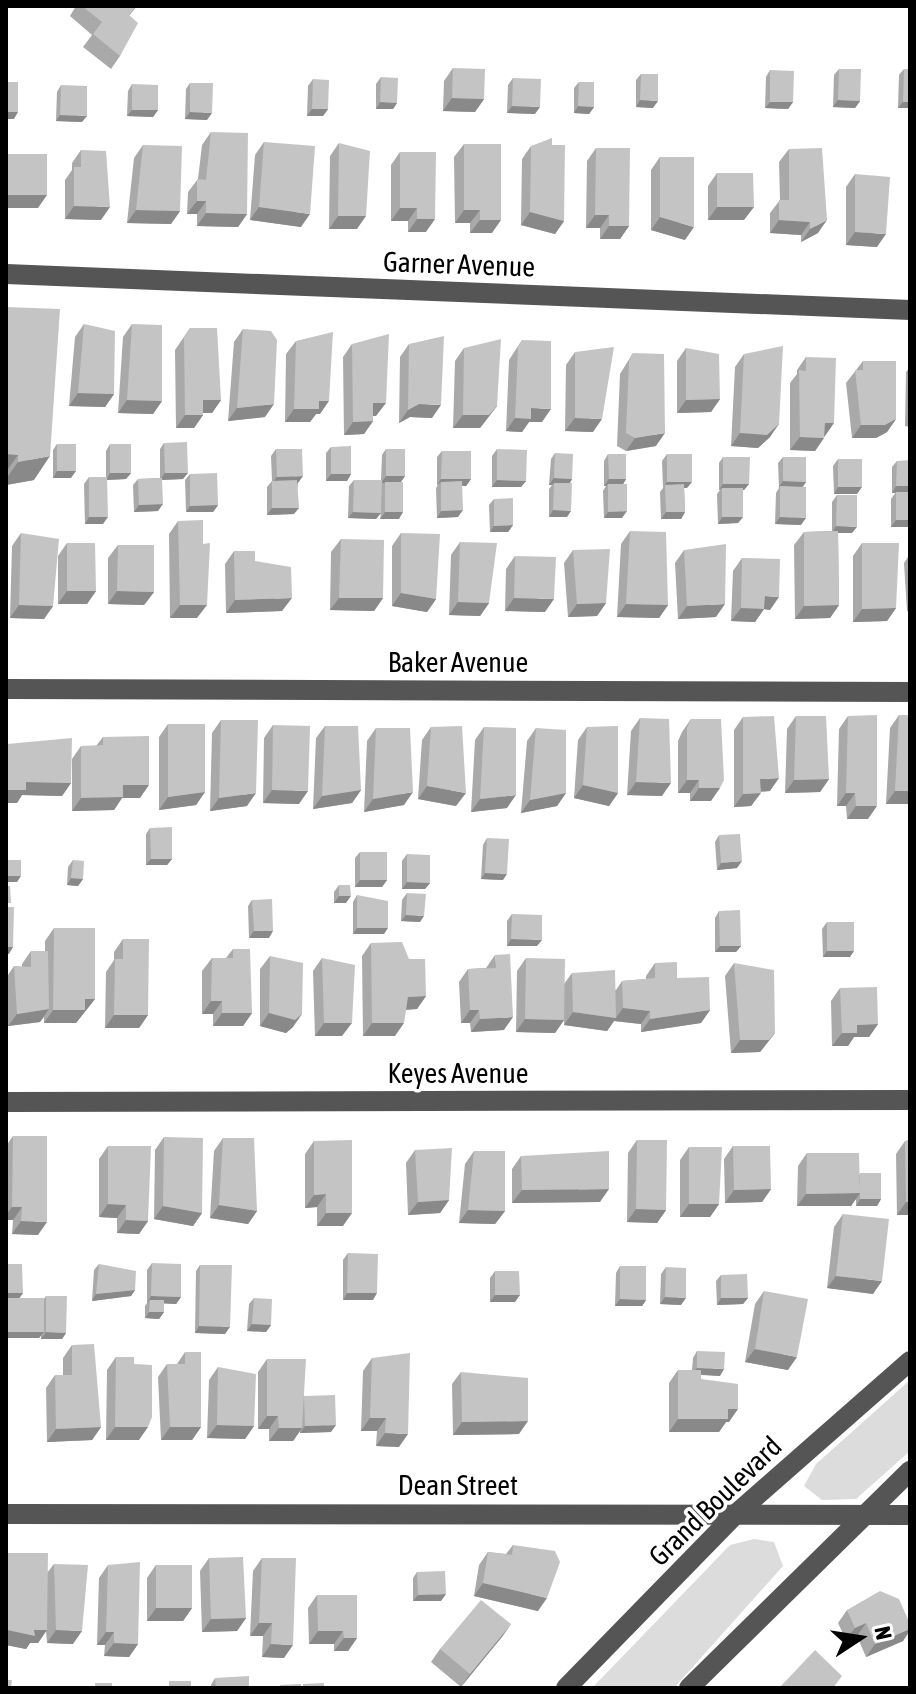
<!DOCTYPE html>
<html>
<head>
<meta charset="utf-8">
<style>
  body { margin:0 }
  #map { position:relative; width:916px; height:1694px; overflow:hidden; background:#fff; font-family:"Asap Condensed",sans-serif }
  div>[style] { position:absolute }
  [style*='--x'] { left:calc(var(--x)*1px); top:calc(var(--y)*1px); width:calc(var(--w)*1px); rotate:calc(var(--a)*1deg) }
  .green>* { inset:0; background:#dcdcdc }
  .minor>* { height:20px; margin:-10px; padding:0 10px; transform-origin:10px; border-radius:10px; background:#555 }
  .wall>* { inset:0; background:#a9a9a9 }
  .shaded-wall>* { inset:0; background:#898989 }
  .building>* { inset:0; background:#c4c4c4 }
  span { translate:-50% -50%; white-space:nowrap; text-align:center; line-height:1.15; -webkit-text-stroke:7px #fff; paint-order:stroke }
  .street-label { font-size:28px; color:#000 }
  .frame { position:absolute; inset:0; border:8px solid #000; pointer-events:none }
  .north { position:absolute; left:820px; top:1598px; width:80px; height:80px; -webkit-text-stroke:6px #fff; paint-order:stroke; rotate:78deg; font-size:22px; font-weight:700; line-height:32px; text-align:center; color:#000 }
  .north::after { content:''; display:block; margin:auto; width:28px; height:36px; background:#000; clip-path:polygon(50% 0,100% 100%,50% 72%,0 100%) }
</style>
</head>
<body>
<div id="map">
  <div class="green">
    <i style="clip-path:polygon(910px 1380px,910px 1451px,856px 1499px,822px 1500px,804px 1486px,816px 1464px)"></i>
    <i style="clip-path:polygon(754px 1539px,774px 1542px,783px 1566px,674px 1688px,592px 1688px,730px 1545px)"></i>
  </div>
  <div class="minor">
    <i style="--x:6;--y:274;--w:905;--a:2.28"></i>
    <i style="--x:6;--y:689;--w:904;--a:0.19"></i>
    <i style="--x:6;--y:1102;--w:904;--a:-0.13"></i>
    <i style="--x:6;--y:1514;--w:904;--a:0.06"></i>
    <i style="--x:566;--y:1688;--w:245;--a:-45.7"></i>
    <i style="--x:737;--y:1513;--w:230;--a:-41.3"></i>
    <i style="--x:689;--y:1688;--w:310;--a:-44.5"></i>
  </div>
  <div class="wall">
    <i style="clip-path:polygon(76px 6px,137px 6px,129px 16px,120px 56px,111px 69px,83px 47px,92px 35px,70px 16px)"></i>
    <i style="clip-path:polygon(453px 68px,484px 99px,475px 112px,443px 111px,444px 81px)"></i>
    <i style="clip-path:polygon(839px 69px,860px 101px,855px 108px,833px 107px,834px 75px)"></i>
    <i style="clip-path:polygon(904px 69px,910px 69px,910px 108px,898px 108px,899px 75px)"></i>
    <i style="clip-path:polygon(770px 70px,793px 102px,788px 109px,765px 108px,766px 77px)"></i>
    <i style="clip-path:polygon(641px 74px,653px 108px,636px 107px,636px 80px)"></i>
    <i style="clip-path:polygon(381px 77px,397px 103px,393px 109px,376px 109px,376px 84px)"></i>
    <i style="clip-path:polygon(513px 78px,535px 114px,507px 113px,508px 85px)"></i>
    <i style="clip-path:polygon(313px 79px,328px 109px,323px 116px,307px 116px,308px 86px)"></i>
    <i style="clip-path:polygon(579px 82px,594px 107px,589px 114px,574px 113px,574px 88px)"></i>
    <i style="clip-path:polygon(190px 83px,207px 120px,185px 119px,186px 89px)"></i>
    <i style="clip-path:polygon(132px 84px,158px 110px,153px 117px,127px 116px,128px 91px)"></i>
    <i style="clip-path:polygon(61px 85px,82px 122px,56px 121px,57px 92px)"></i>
    <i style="clip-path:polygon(211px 132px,247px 214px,238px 227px,197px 226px,197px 214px,187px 214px,188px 192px,198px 179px,202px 145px)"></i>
    <i style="clip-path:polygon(264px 142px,301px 227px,250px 220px,255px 155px)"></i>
    <i style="clip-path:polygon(339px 143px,357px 229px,329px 229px,330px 156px)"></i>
    <i style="clip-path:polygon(464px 144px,492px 233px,470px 233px,470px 223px,455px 223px,454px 157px)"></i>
    <i style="clip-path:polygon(143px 145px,180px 211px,171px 224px,127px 223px,134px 158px)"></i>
    <i style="clip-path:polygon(552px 145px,564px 221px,555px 234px,521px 225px,522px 159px,531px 146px)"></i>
    <i style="clip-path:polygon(596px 148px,629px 226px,620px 239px,600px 239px,600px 228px,586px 228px,587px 161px)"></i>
    <i style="clip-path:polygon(789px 149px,818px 233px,801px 242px,801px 235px,770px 233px,770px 213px,780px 200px,779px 162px)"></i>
    <i style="clip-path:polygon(81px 150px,101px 220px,65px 219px,65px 180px,72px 170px,72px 163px)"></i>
    <i style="clip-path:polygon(400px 152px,426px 232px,408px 232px,408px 221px,391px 221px,391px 165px)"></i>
    <i style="clip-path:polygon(660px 157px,685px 240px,651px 230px,651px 170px)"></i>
    <i style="clip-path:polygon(717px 173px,744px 220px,708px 220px,708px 186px)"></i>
    <i style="clip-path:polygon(855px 174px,877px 247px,846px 245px,846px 187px)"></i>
    <i style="clip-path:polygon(910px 200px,910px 239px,908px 238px)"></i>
    <i style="clip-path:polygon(6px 307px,34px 480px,6px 485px)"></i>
    <i style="clip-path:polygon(84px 324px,114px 394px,105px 407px,69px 406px,75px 337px)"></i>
    <i style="clip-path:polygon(132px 324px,162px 401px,153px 414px,118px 413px,123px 337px)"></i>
    <i style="clip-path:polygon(190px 328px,221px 400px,212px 413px,203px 413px,203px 415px,194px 428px,176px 428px,175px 350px)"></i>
    <i style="clip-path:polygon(243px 329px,265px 417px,228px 421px,234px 342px)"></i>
    <i style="clip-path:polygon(522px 340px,542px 422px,529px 422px,522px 432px,506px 431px,509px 360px)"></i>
    <i style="clip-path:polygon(296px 341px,320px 414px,316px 414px,310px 422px,285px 422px,286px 354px)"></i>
    <i style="clip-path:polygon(352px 344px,376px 416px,373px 416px,373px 421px,364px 434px,344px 435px,343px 357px)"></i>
    <i style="clip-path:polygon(409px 344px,432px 418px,410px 417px,399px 423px,400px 357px)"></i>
    <i style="clip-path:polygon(464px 348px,497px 406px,480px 428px,453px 428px,455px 361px)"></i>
    <i style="clip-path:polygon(686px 348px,720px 399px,711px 412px,677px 413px,677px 361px)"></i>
    <i style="clip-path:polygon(575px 352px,593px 432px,565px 431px,566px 365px)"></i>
    <i style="clip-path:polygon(633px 353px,656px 446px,626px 451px,617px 446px,620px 374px)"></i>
    <i style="clip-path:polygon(744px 354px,770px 437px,758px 448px,731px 446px,735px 367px)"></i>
    <i style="clip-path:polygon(806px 357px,825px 436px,815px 451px,790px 450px,790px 383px,797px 374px,797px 370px)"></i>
    <i style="clip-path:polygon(863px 361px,896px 419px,887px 432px,876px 438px,852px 438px,846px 383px)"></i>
    <i style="clip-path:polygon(910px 367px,910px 427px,905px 426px,906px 372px)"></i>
    <i style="clip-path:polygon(164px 443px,183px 479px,162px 480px,158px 511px,134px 512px,133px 485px,138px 479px,160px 478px,160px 449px)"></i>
    <i style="clip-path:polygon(57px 444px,71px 478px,53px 478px,53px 450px)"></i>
    <i style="clip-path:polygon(110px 444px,131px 473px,126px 479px,107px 480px,103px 524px,85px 524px,84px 484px,89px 477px,106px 477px,106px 451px)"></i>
    <i style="clip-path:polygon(331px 447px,351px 474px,347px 481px,326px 481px,326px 453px)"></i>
    <i style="clip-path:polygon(276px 449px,298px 483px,294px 514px,267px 515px,267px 487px,272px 481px,271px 456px)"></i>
    <i style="clip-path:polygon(386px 449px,405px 476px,401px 482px,399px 519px,380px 519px,381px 513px,376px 519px,348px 518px,349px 486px,354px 480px,381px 480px,382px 455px)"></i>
    <i style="clip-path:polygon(497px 449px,526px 481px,521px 487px,492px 487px,492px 456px)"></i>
    <i style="clip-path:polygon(442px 451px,471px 479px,466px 486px,462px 486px,458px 517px,437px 518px,436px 488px,438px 485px,437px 485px,437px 457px)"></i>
    <i style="clip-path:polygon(555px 453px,572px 479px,570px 483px,567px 517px,549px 517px,549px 489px,552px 485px,549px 485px,551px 459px)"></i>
    <i style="clip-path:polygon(608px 454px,626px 479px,623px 484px,622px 518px,604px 518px,603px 491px,606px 486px,604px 486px,604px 461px)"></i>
    <i style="clip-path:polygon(667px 454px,687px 488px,684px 488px,685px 512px,681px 519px,661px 519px,660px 492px,663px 488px,662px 461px)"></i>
    <i style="clip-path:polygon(723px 457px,749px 484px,744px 490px,743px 490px,743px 517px,738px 523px,718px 524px,717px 494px,720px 490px,719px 490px,719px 463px)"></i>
    <i style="clip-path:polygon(783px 457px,806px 482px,803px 487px,801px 525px,775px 524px,776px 493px,779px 488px,778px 463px)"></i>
    <i style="clip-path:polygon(838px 459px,857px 494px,834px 494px,833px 466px)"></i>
    <i style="clip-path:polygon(897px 461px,910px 492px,910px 525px,908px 527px,891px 527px,891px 499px,896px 492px,892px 493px,892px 467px)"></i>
    <i style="clip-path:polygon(190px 474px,218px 505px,213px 512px,186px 512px,185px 480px)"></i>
    <i style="clip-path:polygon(837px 495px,852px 533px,838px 533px,839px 605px,830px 618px,795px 619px,794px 545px,804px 532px,832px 531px,832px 502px)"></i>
    <i style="clip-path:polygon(494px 499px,513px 525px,508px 532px,490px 532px,489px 505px)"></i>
    <i style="clip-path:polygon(178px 521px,197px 618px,170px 618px,169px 534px)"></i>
    <i style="clip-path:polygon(630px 531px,668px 605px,659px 618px,617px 617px,621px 544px)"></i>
    <i style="clip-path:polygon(21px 533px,53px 606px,44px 619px,10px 618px,12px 546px)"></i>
    <i style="clip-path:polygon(401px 533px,436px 599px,427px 612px,392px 606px,392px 546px)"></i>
    <i style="clip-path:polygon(341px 539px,383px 598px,374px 611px,330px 610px,331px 552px)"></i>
    <i style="clip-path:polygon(460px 542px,489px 603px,480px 616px,449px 615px,451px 555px)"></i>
    <i style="clip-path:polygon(67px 543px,96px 591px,87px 604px,58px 604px,58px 556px)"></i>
    <i style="clip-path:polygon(862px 543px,896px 608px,887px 621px,853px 622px,853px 556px)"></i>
    <i style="clip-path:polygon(118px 545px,154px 592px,144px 605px,108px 604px,108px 558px)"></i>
    <i style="clip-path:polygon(573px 550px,606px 603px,597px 616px,568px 617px,564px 563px)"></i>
    <i style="clip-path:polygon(684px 550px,716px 617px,678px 619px,675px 563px)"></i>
    <i style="clip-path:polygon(234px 551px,255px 561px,282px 611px,226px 613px,225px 564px)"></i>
    <i style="clip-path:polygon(910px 554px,910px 612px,907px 611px,904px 563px)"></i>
    <i style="clip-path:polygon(515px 556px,545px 612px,505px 611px,506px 569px)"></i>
    <i style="clip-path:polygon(742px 558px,770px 610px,764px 609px,755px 622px,731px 621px,733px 571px)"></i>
    <i style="clip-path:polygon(899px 715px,910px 715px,910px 804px,886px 804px,890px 728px)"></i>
    <i style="clip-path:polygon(796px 716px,829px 779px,820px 792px,785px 793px,787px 729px)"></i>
    <i style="clip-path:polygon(848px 716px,868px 819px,847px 819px,846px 806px,837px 806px,839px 729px)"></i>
    <i style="clip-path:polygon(743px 717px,770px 791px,760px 792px,751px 806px,734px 807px,734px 730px)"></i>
    <i style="clip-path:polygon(640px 718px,662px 796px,627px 795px,631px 731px)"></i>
    <i style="clip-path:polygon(691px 719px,711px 801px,690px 801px,690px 793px,678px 793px,678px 741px,682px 732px)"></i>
    <i style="clip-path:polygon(221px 720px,247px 806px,210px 811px,212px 733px)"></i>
    <i style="clip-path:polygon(168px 724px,205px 792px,196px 805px,159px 810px,159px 737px)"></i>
    <i style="clip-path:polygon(273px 725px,299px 804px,263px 803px,264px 738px)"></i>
    <i style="clip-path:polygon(325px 726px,361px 790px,352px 803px,313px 809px,316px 738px)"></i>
    <i style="clip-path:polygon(431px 727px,456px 806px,418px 799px,422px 740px)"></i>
    <i style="clip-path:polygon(484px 727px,507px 808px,471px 812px,475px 740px)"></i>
    <i style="clip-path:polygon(587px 727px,618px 793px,609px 806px,574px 798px,578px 740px)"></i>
    <i style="clip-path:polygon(376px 728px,404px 805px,364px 812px,367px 741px)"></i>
    <i style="clip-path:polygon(536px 728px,566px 793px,557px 806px,521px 813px,527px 741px)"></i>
    <i style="clip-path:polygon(103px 737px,140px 798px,122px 798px,114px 810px,72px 811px,72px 759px,81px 746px,96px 746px)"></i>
    <i style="clip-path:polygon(7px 744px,71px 783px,62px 796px,22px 795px,17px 803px,6px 803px,6px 746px)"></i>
    <i style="clip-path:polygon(150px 828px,172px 859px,167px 865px,146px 865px,146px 834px)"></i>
    <i style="clip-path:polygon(719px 835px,737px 868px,717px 870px,715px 842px)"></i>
    <i style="clip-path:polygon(487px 838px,503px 880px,481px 879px,483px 845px)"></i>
    <i style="clip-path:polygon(360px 852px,387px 880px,382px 887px,355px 887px,355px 858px)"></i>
    <i style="clip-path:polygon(407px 854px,430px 883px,425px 889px,402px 889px,402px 861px)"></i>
    <i style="clip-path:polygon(73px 860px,83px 879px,78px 886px,67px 885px,68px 867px)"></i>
    <i style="clip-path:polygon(339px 885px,346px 903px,334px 903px,334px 892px)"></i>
    <i style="clip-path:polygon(407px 893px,420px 922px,401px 921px,402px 900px)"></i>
    <i style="clip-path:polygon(357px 895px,384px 934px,353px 934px,353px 902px)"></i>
    <i style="clip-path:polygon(252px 900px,269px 938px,249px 938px,248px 906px)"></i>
    <i style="clip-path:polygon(719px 911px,741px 946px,736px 952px,715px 952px,715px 918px)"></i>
    <i style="clip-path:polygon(512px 914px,537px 946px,507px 946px,507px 921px)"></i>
    <i style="clip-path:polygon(827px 922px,850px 957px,823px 957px,822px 929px)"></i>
    <i style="clip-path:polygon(54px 928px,95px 999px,76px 1023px,44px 1023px,44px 1017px,40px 1022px,8px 1026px,6px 978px,14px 966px,22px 967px,22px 964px,31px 951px,45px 951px,45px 941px)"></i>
    <i style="clip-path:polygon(123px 939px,148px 1015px,139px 1028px,105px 1028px,106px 972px,114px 960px,114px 952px)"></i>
    <i style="clip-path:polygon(371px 943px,409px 959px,426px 996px,417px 1009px,406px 1010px,395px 1036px,363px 1036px,362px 956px)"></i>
    <i style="clip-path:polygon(233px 949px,252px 1013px,243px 1026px,213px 1026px,213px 1014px,202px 1014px,202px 971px,212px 958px,226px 958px)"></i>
    <i style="clip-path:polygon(495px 955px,504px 1030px,471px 1032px,470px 1023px,461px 1023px,459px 982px,468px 969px,486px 968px)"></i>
    <i style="clip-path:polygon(270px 956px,293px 1027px,286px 1033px,260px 1026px,260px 969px)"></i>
    <i style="clip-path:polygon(322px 958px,342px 1036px,315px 1036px,313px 971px)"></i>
    <i style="clip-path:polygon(526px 958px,564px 984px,572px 973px,616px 990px,622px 981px,646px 979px,646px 976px,655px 963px,677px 978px,710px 1010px,701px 1023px,641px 1032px,641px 1024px,614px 1021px,607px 1031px,564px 1025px,564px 1017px,564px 1020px,555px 1033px,516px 1032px,517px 971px)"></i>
    <i style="clip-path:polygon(734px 963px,775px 1033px,760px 1052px,731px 1053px,725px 976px)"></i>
    <i style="clip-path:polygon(840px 988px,878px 1024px,869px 1037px,854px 1037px,848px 1046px,832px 1046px,831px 1001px)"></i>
    <i style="clip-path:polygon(13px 1136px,38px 1235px,12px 1234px,13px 1220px,6px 1220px,6px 1146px)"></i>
    <i style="clip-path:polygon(164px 1137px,202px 1213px,193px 1226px,154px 1219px,155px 1150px)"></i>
    <i style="clip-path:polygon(223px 1138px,257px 1211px,248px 1224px,210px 1218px,214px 1151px)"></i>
    <i style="clip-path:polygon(637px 1140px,666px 1210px,657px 1223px,627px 1222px,628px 1153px)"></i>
    <i style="clip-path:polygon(910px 1140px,910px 1215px,897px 1215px,896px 1154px,905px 1141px)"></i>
    <i style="clip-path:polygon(314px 1141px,343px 1226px,317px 1226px,317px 1207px,305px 1208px,305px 1154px)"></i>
    <i style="clip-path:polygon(108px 1146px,148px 1221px,139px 1234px,117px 1233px,117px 1218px,99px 1217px,99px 1159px)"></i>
    <i style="clip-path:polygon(733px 1146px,771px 1189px,762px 1202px,725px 1203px,724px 1159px)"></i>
    <i style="clip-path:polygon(689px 1147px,719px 1204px,710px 1217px,680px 1217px,680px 1160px)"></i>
    <i style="clip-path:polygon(415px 1150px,449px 1200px,440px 1213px,408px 1215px,406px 1163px)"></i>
    <i style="clip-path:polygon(474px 1151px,505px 1211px,495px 1224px,459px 1223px,465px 1164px)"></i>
    <i style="clip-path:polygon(807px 1153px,859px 1174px,881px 1199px,877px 1206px,856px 1206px,856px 1199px,851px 1206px,797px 1206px,798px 1166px)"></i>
    <i style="clip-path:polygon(521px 1156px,600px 1202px,512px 1203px,512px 1169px)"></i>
    <i style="clip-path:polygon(843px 1214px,873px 1294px,827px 1288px,834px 1227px)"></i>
    <i style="clip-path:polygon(348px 1253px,373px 1300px,343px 1300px,343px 1260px)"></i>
    <i style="clip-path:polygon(152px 1263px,181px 1297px,176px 1304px,164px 1303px,164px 1312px,159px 1319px,145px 1318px,145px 1306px,147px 1303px,147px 1270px)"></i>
    <i style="clip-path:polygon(6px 1264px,23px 1293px,19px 1298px,44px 1299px,46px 1296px,66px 1333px,62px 1339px,41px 1339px,41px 1335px,39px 1338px,6px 1338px)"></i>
    <i style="clip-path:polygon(99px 1264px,135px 1290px,131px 1296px,92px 1301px,94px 1270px)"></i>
    <i style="clip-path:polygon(200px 1265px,225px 1334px,195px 1333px,196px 1271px)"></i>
    <i style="clip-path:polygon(620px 1266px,646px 1300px,642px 1306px,615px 1306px,616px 1273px)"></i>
    <i style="clip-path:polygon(666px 1267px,681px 1305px,660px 1304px,661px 1274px)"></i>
    <i style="clip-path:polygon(495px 1271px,515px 1302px,490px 1302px,490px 1278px)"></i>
    <i style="clip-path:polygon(721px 1275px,748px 1298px,743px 1304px,717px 1305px,716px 1281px)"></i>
    <i style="clip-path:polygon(764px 1291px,788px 1370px,745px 1362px,755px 1304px)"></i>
    <i style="clip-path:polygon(254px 1298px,271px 1325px,266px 1332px,247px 1331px,249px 1304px)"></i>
    <i style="clip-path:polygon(72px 1345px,101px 1427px,92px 1440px,47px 1442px,46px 1388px,55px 1375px,63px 1375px,63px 1358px)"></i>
    <i style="clip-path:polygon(697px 1351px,720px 1376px,701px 1375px,701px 1379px,729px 1422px,726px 1422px,719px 1432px,669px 1432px,669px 1383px,678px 1370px,692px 1370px,693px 1358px)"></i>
    <i style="clip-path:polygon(185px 1352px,201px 1427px,192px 1440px,161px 1440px,158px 1377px,167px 1364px,177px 1364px)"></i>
    <i style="clip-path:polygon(116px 1357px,139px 1440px,106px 1440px,107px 1370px)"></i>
    <i style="clip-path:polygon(372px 1358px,399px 1447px,376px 1446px,377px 1431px,361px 1431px,363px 1371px)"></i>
    <i style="clip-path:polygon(267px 1359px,304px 1396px,331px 1432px,300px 1433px,300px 1431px,293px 1441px,269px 1441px,269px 1429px,258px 1429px,258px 1372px)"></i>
    <i style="clip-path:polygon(218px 1367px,254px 1426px,245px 1439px,207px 1438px,209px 1380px)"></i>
    <i style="clip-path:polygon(461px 1372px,519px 1434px,453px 1435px,452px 1384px)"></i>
    <i style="clip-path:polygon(513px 1545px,538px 1611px,474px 1596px,479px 1565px,488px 1552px,506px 1554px)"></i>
    <i style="clip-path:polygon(7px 1553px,47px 1573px,54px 1564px,73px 1644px,47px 1643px,46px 1631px,38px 1643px,30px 1643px,26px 1649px,6px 1645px,6px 1555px)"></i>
    <i style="clip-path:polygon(209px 1558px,246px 1618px,237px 1631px,202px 1632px,200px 1571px)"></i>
    <i style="clip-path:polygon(262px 1558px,284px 1658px,262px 1657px,263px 1636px,250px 1636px,253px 1571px)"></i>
    <i style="clip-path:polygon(108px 1565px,138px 1644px,129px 1657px,104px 1656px,105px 1645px,97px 1645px,99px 1578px)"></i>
    <i style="clip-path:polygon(156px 1565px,192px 1608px,183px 1621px,147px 1621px,147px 1578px)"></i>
    <i style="clip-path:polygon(417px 1572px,441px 1601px,413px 1601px,413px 1578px)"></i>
    <i style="clip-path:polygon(317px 1595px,357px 1638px,348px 1651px,334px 1651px,334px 1644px,309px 1644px,308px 1608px)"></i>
    <i style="clip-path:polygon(847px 1610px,910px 1624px,910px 1631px,903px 1641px,866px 1657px,857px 1636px,846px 1640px,838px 1623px)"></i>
    <i style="clip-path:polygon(511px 1624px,461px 1687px,431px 1662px,440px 1649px)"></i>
    <i style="clip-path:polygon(215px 1678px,249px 1688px,211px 1688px,211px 1685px)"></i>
  </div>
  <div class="shaded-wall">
    <i style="clip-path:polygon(452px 98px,484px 99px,475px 112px,443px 111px)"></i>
    <i style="clip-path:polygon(640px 100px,658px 101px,653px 108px,636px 107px)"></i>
    <i style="clip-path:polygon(838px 100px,860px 101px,855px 108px,833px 107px)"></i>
    <i style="clip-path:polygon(380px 102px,397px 103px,393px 109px,376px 109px)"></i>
    <i style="clip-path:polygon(770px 102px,793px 102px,788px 109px,765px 108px)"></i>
    <i style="clip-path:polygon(903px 102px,910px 102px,910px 108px,898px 108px)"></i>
    <i style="clip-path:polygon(512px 106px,540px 107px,535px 114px,507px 113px)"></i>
    <i style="clip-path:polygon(578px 106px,594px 107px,589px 114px,574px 113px)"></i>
    <i style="clip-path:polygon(312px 109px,328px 109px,323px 116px,307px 116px)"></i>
    <i style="clip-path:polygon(132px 110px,158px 110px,153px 117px,127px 116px)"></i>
    <i style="clip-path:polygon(6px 112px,18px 112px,14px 119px,6px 119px)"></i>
    <i style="clip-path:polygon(190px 112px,212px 113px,207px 120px,185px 119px)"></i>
    <i style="clip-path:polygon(60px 115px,87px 116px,82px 122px,56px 121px)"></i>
    <i style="clip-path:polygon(6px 195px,47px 195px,38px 208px,6px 208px)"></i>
    <i style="clip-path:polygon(197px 201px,206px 201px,197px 214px,187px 214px)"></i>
    <i style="clip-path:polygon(74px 206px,110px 207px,101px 220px,65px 219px)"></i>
    <i style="clip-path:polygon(259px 207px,310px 214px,301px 227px,250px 220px)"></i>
    <i style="clip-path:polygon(717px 207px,754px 207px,744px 220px,708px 220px)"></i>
    <i style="clip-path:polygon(400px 208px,417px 208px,408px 221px,391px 221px)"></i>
    <i style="clip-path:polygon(136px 210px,180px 211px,171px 224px,127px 223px)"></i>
    <i style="clip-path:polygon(464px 210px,480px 210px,470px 223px,455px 223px)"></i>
    <i style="clip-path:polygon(530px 212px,564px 221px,555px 234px,521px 225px)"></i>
    <i style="clip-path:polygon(206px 213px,247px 214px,238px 227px,197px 226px)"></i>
    <i style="clip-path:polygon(595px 215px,609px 215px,600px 228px,586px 228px)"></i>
    <i style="clip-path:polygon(338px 216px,366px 216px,357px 229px,329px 229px)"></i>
    <i style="clip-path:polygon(660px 217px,694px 227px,685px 240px,651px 230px)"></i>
    <i style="clip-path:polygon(417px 219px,435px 219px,426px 232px,408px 232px)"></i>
    <i style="clip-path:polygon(480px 220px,501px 220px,492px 233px,470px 233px)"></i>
    <i style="clip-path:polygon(779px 220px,810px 222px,801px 235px,770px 233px)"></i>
    <i style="clip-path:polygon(827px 220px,818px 233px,801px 242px,810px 229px)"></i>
    <i style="clip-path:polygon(609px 226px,629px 226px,620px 239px,600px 239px)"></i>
    <i style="clip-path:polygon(855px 232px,886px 234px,877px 247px,846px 245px)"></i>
    <i style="clip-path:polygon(78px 393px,114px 394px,105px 407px,69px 406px)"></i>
    <i style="clip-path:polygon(720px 399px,711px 412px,677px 413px,686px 400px)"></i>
    <i style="clip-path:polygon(127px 400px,162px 401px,153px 414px,118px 413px)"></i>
    <i style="clip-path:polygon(203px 400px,221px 400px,212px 413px,194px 413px)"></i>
    <i style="clip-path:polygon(319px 401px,329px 401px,320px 414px,316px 414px,310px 422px,285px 422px,294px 409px)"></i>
    <i style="clip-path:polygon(373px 403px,386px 403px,376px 416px,363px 416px)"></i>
    <i style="clip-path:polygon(274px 404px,265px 417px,228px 421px,237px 408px)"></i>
    <i style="clip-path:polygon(419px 404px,441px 405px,432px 418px,410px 417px,399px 423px,408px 410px)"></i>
    <i style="clip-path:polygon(497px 406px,480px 428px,453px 428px,463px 415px)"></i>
    <i style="clip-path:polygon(531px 408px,551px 409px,542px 422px,529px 422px,522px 432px,506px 431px,515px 418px)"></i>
    <i style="clip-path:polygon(185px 415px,203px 415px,194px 428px,176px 428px)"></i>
    <i style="clip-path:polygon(575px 418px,602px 419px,593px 432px,565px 431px)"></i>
    <i style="clip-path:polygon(896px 419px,887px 432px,876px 438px,852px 438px,861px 425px)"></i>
    <i style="clip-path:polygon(373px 421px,364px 434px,344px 435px,353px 422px)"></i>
    <i style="clip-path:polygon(825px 423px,834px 423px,825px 436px,815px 436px)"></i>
    <i style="clip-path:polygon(779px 424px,770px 437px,758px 448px,731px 446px,740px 433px)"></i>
    <i style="clip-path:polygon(665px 433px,656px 446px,626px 451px,635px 438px)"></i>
    <i style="clip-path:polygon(800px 437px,824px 438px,815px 451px,790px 450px)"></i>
    <i style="clip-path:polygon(6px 454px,18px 455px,6px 472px)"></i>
    <i style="clip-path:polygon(50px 456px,34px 480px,6px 485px,6px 479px,18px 462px)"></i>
    <i style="clip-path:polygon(57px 471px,76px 471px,71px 478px,53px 478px)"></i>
    <i style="clip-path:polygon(110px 473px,131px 473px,126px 479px,106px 480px)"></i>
    <i style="clip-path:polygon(165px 473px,188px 473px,183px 479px,160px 480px)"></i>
    <i style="clip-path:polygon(331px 474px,351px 474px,347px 481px,326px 481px)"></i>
    <i style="clip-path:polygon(303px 476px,298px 483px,272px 483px,277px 477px)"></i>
    <i style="clip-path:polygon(386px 476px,405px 476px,400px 483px,381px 483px)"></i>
    <i style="clip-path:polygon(554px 478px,572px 479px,568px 486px,554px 483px,552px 485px,549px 485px)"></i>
    <i style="clip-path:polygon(441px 479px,471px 479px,466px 486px,441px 485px,441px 482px,437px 485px)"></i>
    <i style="clip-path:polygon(609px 479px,626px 479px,622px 486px,608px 484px,606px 486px,604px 486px)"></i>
    <i style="clip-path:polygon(497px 480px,526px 481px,521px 487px,492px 487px)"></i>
    <i style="clip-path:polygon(783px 481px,806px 482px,801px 488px,780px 486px,778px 488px)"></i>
    <i style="clip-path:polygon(667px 482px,692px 482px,687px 488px,665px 488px,665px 485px,663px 488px)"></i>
    <i style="clip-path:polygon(723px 484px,749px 484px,744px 490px,722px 490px,722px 488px,719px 490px)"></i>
    <i style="clip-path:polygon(896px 486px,910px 486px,910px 492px,892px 493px)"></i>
    <i style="clip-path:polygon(838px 487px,862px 487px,857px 494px,834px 494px)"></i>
    <i style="clip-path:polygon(163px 504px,158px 511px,134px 512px,139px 505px)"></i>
    <i style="clip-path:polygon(218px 505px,213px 512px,186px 512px,190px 506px)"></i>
    <i style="clip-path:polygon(272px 508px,299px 508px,294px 514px,267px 515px)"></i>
    <i style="clip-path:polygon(463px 510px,458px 517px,437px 518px,441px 511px)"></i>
    <i style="clip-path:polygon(553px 510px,571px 511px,567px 517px,549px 517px)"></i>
    <i style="clip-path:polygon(627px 511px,622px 518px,604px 518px,608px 512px)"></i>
    <i style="clip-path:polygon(353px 512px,381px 513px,376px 519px,348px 518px)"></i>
    <i style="clip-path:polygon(385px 512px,403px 512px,399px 519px,380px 519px)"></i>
    <i style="clip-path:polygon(666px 512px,685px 512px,681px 519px,661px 519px)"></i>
    <i style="clip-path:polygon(89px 517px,108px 517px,103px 524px,85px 524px)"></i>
    <i style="clip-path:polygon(722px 517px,743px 517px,738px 523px,718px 524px)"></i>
    <i style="clip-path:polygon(780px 517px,806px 518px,801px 525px,775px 524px)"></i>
    <i style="clip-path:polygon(896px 520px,910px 520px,910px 525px,908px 527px,891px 527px)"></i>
    <i style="clip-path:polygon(513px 525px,508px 532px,490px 532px,494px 526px)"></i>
    <i style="clip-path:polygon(836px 526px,857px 527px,852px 533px,832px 533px)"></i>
    <i style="clip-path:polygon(67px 591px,96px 591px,87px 604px,58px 604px)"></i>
    <i style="clip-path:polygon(117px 591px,154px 592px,144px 605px,108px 604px)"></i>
    <i style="clip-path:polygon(401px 593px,436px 599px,427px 612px,392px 606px)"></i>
    <i style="clip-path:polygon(765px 596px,779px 597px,770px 610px,764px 609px,755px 622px,731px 621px,741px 608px)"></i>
    <i style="clip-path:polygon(292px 598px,282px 611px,226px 613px,235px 600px)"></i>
    <i style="clip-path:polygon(339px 598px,383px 598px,374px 611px,330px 610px)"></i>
    <i style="clip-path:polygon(514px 598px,554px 599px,545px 612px,505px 611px)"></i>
    <i style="clip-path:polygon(458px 602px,489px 603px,480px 616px,449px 615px)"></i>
    <i style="clip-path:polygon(606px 603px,597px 616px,568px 617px,577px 604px)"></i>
    <i style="clip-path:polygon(626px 604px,668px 605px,659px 618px,617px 617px)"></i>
    <i style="clip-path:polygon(725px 604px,716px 617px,678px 619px,687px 606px)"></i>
    <i style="clip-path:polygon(19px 605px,53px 606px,44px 619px,10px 618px)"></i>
    <i style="clip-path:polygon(180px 605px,207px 605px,197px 618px,170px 618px)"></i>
    <i style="clip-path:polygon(839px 605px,830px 618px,795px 619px,804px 606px)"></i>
    <i style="clip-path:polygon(896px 608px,887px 621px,853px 622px,862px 609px)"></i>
    <i style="clip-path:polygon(779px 778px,770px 791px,751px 792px,760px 779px)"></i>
    <i style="clip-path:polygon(829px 779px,820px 792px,785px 793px,794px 780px)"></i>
    <i style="clip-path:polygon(687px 780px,699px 780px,690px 793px,678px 793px)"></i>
    <i style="clip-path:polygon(26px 782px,71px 783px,62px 796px,22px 795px,17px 803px,6px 803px,7px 790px)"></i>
    <i style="clip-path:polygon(636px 782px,671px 783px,662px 796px,627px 795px)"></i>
    <i style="clip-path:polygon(123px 785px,149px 785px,140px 798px,122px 798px,114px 810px,72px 811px,81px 798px)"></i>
    <i style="clip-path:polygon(583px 785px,618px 793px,609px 806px,574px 798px)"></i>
    <i style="clip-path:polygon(427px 786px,466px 793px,456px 806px,418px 799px)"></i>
    <i style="clip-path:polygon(699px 788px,720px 788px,711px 801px,690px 801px)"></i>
    <i style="clip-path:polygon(272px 790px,308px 791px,299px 804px,263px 803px)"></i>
    <i style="clip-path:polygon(361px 790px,352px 803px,313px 809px,322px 796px)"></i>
    <i style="clip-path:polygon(895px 791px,910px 791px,910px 804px,886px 804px)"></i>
    <i style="clip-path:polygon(205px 792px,196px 805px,159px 810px,168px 797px)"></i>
    <i style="clip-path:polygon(413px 792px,404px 805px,364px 812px,373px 799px)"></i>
    <i style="clip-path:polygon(256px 793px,247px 806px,210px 811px,219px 798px)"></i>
    <i style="clip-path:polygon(566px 793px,557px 806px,521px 813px,530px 800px)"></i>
    <i style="clip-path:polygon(761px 793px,751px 806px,734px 807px,743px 794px)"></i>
    <i style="clip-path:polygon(846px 793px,855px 793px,846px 806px,837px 806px)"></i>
    <i style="clip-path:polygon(516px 795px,507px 808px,471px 812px,480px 799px)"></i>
    <i style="clip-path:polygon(856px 806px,877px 806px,868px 819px,847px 819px)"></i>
    <i style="clip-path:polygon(151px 859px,172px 859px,167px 865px,146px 865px)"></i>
    <i style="clip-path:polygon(742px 861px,737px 868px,717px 870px,721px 863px)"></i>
    <i style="clip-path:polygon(485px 873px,507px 874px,503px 880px,481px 879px)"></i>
    <i style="clip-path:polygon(6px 876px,21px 876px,17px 882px,6px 882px)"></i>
    <i style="clip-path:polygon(71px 878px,83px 879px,78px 886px,67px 885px)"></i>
    <i style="clip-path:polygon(360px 880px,387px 880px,382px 887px,355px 887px)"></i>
    <i style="clip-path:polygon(407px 882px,430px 883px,425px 889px,402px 889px)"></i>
    <i style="clip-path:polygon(339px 896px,351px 896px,346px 903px,334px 903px)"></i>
    <i style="clip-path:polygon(406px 915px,424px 916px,420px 922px,401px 921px)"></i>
    <i style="clip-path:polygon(357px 928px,388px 928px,384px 934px,353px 934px)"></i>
    <i style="clip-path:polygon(254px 931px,273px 931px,269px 938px,249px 938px)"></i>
    <i style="clip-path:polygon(511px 939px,542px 940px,537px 946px,507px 946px)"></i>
    <i style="clip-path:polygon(720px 946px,741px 946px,736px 952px,715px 952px)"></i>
    <i style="clip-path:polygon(6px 947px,13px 947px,9px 954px,6px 954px)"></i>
    <i style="clip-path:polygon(827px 951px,854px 951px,850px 957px,823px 957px)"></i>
    <i style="clip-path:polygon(426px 996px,417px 1009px,399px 1010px,408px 997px)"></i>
    <i style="clip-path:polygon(85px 999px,95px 999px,76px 1023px,44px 1023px,53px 1010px)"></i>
    <i style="clip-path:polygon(211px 1001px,222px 1001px,213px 1014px,202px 1014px)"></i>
    <i style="clip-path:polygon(623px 1008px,650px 1011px,641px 1024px,614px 1021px,607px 1031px,564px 1025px,573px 1012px,616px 1018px)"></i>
    <i style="clip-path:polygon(49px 1009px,40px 1022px,8px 1026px,17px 1014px)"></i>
    <i style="clip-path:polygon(470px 1010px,479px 1010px,470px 1023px,461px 1023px)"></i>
    <i style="clip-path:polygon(710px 1010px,701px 1023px,641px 1032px,650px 1019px)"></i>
    <i style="clip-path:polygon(222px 1013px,252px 1013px,243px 1026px,213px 1026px)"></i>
    <i style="clip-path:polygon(269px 1013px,302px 1014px,293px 1027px,286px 1033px,260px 1026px)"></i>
    <i style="clip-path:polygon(114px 1015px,148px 1015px,139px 1028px,105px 1028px)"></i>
    <i style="clip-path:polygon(513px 1017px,504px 1030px,471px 1032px,480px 1019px)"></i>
    <i style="clip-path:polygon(525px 1019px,564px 1020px,555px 1033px,516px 1032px)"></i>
    <i style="clip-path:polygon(324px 1023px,352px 1023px,342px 1036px,315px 1036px)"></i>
    <i style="clip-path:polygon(372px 1023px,404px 1023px,395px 1036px,363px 1036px)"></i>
    <i style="clip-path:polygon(878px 1024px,869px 1037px,854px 1037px,848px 1046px,832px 1046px,842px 1033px,857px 1025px)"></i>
    <i style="clip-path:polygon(775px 1033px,760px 1052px,731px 1053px,740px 1040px)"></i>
    <i style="clip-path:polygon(609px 1189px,600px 1202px,512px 1203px,522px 1190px)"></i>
    <i style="clip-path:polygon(771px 1189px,762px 1202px,725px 1203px,734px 1190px)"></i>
    <i style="clip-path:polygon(860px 1193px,851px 1206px,797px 1206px,806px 1194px)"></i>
    <i style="clip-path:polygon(326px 1194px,317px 1207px,305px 1208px,314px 1195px)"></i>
    <i style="clip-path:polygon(860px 1199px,881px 1199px,877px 1206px,856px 1206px)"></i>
    <i style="clip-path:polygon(449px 1200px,440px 1213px,408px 1215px,418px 1202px)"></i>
    <i style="clip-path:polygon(906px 1202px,910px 1202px,910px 1215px,897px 1215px)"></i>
    <i style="clip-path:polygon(108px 1204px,126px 1205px,117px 1218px,99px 1217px)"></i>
    <i style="clip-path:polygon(689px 1204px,719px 1204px,710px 1217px,680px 1217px)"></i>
    <i style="clip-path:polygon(219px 1205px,257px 1211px,248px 1224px,210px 1218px)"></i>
    <i style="clip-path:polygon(163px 1206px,202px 1213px,193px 1226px,154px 1219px)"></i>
    <i style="clip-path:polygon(12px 1207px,22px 1207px,13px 1220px,6px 1220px,6px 1215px)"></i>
    <i style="clip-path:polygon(636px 1209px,666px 1210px,657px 1223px,627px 1222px)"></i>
    <i style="clip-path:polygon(468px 1210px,505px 1211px,495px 1224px,459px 1223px)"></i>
    <i style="clip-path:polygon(326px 1213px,352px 1213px,343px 1226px,317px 1226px)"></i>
    <i style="clip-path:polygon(126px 1220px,148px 1221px,139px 1234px,117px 1233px)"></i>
    <i style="clip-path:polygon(21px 1221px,47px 1222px,38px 1235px,12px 1234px)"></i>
    <i style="clip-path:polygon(836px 1276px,882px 1281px,873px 1294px,827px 1288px)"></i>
    <i style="clip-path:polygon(135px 1290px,131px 1296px,92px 1301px,96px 1294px)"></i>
    <i style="clip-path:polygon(6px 1293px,23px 1293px,18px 1300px,6px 1300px)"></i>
    <i style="clip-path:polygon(347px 1293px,377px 1293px,373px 1300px,343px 1300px)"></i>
    <i style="clip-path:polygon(495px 1295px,520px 1295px,515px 1302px,490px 1302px)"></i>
    <i style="clip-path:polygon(151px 1296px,181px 1297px,176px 1304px,150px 1303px,150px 1300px,147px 1303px)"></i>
    <i style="clip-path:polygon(665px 1297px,686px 1298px,681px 1305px,660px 1304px)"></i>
    <i style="clip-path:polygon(721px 1298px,748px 1298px,743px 1304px,717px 1305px)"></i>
    <i style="clip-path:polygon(620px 1299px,646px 1300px,642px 1306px,615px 1306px)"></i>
    <i style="clip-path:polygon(149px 1312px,164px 1312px,159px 1319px,145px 1318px)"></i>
    <i style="clip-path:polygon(252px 1324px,271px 1325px,266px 1332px,247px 1331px)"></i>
    <i style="clip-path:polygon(199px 1326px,230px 1327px,225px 1334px,195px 1333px)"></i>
    <i style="clip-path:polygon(6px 1332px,44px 1332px,39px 1338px,6px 1338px)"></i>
    <i style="clip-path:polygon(46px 1332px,66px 1333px,62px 1339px,41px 1339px)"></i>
    <i style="clip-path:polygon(755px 1349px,797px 1357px,788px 1370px,745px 1362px)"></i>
    <i style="clip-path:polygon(697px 1368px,724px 1369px,720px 1376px,692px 1374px)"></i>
    <i style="clip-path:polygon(728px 1409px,738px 1409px,729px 1422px,726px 1422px,719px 1432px,669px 1432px,678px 1419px)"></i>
    <i style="clip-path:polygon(267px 1416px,278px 1416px,269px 1429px,258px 1429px)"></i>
    <i style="clip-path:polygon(370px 1418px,386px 1418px,377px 1431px,361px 1431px)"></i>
    <i style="clip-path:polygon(528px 1421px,519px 1434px,453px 1435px,462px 1422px)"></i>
    <i style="clip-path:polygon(217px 1425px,254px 1426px,245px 1439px,207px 1438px)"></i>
    <i style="clip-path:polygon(336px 1425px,331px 1432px,300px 1433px,305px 1426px)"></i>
    <i style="clip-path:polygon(101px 1427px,92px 1440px,47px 1442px,56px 1429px)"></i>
    <i style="clip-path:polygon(115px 1427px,148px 1427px,139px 1440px,106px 1440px)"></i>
    <i style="clip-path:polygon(170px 1427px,201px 1427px,192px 1440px,161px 1440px)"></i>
    <i style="clip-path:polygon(279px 1428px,302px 1428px,293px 1441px,269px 1441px)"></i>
    <i style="clip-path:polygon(385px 1433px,408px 1434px,399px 1447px,376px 1446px)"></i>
    <i style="clip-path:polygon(483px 1583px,547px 1598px,538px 1611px,474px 1596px)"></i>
    <i style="clip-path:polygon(446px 1594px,441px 1601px,413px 1601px,418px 1595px)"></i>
    <i style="clip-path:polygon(156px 1608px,192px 1608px,183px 1621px,147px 1621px)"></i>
    <i style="clip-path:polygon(246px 1618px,237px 1631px,202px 1632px,211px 1619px)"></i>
    <i style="clip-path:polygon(259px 1623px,272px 1623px,263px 1636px,250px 1636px)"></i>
    <i style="clip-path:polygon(866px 1623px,857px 1636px,846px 1640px,855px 1628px)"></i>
    <i style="clip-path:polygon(511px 1624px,502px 1637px,461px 1687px,470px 1674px)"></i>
    <i style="clip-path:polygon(910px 1629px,903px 1641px,866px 1657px,875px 1644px)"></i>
    <i style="clip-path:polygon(7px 1630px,47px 1630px,38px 1643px,30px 1643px,26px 1649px,6px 1645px,6px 1632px)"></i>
    <i style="clip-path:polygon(56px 1630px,82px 1631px,73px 1644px,47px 1643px)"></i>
    <i style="clip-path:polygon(318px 1631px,343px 1631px,334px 1644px,309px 1644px)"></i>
    <i style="clip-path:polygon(106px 1632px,114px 1632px,105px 1645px,97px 1645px)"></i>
    <i style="clip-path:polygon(344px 1638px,357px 1638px,348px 1651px,334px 1651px)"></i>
    <i style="clip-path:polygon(114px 1643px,138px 1644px,129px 1657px,104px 1656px)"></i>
    <i style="clip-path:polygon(271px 1644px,293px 1645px,284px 1658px,262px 1657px)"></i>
  </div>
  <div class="building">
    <i style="clip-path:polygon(82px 6px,136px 6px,129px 15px,138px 23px,120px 56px,93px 34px,102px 22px)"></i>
    <i style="clip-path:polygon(453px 68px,485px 69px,484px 99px,452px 98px)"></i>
    <i style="clip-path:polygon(839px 69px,861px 69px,860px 101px,838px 100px)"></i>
    <i style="clip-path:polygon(904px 69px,910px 69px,910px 102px,903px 102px)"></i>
    <i style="clip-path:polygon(770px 70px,794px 71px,793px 102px,770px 102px)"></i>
    <i style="clip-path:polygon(641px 74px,658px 74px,658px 101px,640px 100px)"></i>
    <i style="clip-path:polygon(381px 77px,398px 78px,397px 103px,380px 102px)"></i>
    <i style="clip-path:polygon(513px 78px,541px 79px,540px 107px,512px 106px)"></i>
    <i style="clip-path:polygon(313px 79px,329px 80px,328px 109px,312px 109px)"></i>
    <i style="clip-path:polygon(6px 82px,18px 82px,18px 112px,6px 112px)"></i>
    <i style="clip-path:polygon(579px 82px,594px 82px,594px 107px,578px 106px)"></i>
    <i style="clip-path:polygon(190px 83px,213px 83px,212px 113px,190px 112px)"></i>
    <i style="clip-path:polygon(132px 84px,158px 85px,158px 110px,132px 110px)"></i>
    <i style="clip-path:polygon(61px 85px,87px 86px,87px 116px,60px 115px)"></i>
    <i style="clip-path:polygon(211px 132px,248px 133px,247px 214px,206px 213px,206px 201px,197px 201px,197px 179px,206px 180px)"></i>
    <i style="clip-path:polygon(552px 138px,552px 145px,565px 145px,564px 221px,530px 212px,531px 146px)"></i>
    <i style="clip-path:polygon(264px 142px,315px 146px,310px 214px,259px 207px)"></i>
    <i style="clip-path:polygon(339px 143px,370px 151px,366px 216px,338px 216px)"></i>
    <i style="clip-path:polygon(464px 144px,501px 144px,501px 220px,480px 220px,480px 210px,464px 210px)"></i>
    <i style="clip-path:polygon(143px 145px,182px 146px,180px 211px,136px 210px)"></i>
    <i style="clip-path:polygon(596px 148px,630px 148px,629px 226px,609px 226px,609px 215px,595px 215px)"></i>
    <i style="clip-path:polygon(822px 148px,827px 220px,810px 229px,810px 222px,779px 220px,779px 200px,789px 200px,789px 149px)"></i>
    <i style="clip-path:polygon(81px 150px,106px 151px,110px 207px,74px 206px,74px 167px,81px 167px)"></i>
    <i style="clip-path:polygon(400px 152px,436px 152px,435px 219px,417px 219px,417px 208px,400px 208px)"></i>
    <i style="clip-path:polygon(6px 154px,47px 154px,47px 195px,6px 195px)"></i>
    <i style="clip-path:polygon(660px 157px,694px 157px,694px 227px,660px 217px)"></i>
    <i style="clip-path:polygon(717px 173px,753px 173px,754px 207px,717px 207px)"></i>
    <i style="clip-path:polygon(855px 174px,890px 177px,886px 234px,855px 232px)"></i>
    <i style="clip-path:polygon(6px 307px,60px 309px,50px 456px,18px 462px,18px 455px,6px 454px)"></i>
    <i style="clip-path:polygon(84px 324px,115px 331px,114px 394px,78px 393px)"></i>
    <i style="clip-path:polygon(132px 324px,162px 325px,162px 401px,127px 400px)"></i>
    <i style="clip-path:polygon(190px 328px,217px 328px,221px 400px,203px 400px,203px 415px,185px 415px,184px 337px)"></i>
    <i style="clip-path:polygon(243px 329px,271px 331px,277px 340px,274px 404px,237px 408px)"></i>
    <i style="clip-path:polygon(333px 332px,329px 401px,319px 401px,319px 409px,294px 409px,296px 341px)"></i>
    <i style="clip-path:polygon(389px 334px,386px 403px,373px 403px,373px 421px,353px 422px,352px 344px)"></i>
    <i style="clip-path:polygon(444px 336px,441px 405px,419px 404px,408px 410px,409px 344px)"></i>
    <i style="clip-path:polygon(501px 339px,497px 406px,489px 415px,463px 415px,464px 348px)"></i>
    <i style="clip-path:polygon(522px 340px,551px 341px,551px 409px,531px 408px,531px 419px,515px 418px,518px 347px)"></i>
    <i style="clip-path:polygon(783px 346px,779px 424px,767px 435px,740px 433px,744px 354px)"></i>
    <i style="clip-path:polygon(614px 347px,602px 419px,575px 418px,575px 352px)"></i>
    <i style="clip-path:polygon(686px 348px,719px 354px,720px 399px,686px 400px)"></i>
    <i style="clip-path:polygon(633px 353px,664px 354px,665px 433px,635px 438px,626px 433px,629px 361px)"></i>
    <i style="clip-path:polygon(806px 357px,836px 358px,834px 423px,825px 423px,824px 438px,800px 437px,799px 370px,806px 371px)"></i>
    <i style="clip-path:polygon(863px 361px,896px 361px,896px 419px,885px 425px,861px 425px,855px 370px,863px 370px)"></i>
    <i style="clip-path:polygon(187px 442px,188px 473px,165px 473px,164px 443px)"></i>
    <i style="clip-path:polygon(57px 444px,76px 444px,76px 471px,57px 471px)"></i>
    <i style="clip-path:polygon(110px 444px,131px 444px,131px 473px,110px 473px)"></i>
    <i style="clip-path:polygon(351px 446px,351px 474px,331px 474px,331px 447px)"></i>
    <i style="clip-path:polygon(276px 449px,302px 449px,303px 476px,277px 477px)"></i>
    <i style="clip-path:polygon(386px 449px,405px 449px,405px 476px,386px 476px)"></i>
    <i style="clip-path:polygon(497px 449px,527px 450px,526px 481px,497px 480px)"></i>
    <i style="clip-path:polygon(442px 451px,471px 451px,471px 479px,441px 479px)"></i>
    <i style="clip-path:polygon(555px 453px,573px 454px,572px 479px,554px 478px)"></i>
    <i style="clip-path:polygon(608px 454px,626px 454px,626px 479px,609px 479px)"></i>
    <i style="clip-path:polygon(667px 454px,692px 454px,692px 482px,667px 482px)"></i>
    <i style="clip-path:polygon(723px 457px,750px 457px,749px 484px,723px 484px)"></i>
    <i style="clip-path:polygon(783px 457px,806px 457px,806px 482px,783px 481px)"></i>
    <i style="clip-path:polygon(838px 459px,862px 459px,862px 487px,838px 487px)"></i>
    <i style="clip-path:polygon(910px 460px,910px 486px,896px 486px,897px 461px)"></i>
    <i style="clip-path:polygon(217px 473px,218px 505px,190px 506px,190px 474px)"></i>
    <i style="clip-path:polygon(89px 477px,107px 477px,108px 517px,89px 517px)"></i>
    <i style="clip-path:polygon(162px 478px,163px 504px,139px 505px,138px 479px)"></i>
    <i style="clip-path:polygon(297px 480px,299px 508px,272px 508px,272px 481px)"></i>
    <i style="clip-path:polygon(354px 480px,382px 480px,381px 513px,353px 512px)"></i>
    <i style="clip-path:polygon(462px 481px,463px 510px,441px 511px,441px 482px)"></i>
    <i style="clip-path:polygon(385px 482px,403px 482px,403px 512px,385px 512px)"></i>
    <i style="clip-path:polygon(554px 483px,572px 483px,571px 511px,553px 510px)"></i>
    <i style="clip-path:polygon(608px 484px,627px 484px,627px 511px,608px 512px)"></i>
    <i style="clip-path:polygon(684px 484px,685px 512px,666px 512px,665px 485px)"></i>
    <i style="clip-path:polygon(780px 486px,806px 487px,806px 518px,780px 517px)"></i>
    <i style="clip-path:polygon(722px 488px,743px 488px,743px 517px,722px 517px)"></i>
    <i style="clip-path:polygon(896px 492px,910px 492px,910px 520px,896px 520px)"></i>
    <i style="clip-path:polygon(837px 495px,857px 495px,857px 527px,836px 526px)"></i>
    <i style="clip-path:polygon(513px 498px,513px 525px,494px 526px,494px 499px)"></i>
    <i style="clip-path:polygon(203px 520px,203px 544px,210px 543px,207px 605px,180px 605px,178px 521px)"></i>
    <i style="clip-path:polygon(630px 531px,666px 532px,668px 605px,626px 604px)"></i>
    <i style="clip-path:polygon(838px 531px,839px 605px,804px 606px,804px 532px)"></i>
    <i style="clip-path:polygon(21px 533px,59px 539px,53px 606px,19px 605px)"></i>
    <i style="clip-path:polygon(401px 533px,440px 534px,436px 599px,401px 593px)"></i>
    <i style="clip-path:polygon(341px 539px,384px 540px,383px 598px,339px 598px)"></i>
    <i style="clip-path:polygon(460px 542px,497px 543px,489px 603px,458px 602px)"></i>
    <i style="clip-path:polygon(67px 543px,95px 543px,96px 591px,67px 591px)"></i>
    <i style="clip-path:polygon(862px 543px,899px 543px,896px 608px,862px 609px)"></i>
    <i style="clip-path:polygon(726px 544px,725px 604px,687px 606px,684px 550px)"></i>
    <i style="clip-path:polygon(118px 545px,154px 545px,154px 592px,117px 591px)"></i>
    <i style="clip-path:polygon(610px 549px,606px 603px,577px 604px,573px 550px)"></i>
    <i style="clip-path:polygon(234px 551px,255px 551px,255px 561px,291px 567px,292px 598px,235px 600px)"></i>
    <i style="clip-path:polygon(515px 556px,556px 557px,554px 599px,514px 598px)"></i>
    <i style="clip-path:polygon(742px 558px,780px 559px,779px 597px,765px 596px,764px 609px,741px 608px)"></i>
    <i style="clip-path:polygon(877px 715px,877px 806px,856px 806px,855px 793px,846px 793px,848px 716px)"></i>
    <i style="clip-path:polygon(899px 715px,910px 715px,910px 791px,895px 791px)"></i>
    <i style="clip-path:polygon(774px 716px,779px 778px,760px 779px,761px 793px,743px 794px,743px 717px)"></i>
    <i style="clip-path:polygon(796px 716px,826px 716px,829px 779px,794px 780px)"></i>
    <i style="clip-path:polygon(640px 718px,669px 719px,671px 783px,636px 782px)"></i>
    <i style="clip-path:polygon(691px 719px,721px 719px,724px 780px,720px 788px,699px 788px,699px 780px,687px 780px,687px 728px)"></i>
    <i style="clip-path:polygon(221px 720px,258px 720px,256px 793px,219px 798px)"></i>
    <i style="clip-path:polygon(168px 724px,205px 724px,205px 792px,168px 797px)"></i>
    <i style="clip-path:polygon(273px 725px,310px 726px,308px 791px,272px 790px)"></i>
    <i style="clip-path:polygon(325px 726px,358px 726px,361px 790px,322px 796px)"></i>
    <i style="clip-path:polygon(462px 726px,466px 793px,427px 786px,431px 727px)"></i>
    <i style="clip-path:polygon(618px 726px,618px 793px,583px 785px,587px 727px)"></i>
    <i style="clip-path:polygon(484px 727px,516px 728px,516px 795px,480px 799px)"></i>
    <i style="clip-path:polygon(376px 728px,410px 728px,413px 792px,373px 799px)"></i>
    <i style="clip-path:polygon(536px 728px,566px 730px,566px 793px,530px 800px)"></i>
    <i style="clip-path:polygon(149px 736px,149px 785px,123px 785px,123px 797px,81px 798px,81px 746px,103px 745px,103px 737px)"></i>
    <i style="clip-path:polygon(72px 738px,71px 783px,26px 782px,26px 790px,7px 790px,7px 744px)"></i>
    <i style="clip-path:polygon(172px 827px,172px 859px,151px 859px,150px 828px)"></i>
    <i style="clip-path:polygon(740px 834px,742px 861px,721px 863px,719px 835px)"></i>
    <i style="clip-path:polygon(487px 838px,509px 839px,507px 874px,485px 873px)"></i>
    <i style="clip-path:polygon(360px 852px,387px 852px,387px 880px,360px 880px)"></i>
    <i style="clip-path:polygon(407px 854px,430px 855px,430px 883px,407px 882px)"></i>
    <i style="clip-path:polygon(7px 860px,21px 860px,21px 876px,6px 876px)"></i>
    <i style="clip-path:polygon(73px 860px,84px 861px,83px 879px,71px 878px)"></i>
    <i style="clip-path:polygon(339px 885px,350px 885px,351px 896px,339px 896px)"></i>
    <i style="clip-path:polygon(6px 886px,10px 886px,11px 903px,6px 903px)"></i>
    <i style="clip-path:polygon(407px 893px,426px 894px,424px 916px,406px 915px)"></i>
    <i style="clip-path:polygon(357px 895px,388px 901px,388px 928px,357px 928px)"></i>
    <i style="clip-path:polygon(272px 899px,273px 931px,254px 931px,252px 900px)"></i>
    <i style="clip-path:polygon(6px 907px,14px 907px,13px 947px,6px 947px)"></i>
    <i style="clip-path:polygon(740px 910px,741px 946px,720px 946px,719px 911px)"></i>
    <i style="clip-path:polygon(512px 914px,542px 915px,542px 940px,511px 939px)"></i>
    <i style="clip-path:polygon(827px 922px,854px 922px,854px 951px,827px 951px)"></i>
    <i style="clip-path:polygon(54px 928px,95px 928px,95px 999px,85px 999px,85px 1010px,53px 1010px)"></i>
    <i style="clip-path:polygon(123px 939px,149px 939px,148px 1015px,114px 1015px,115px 959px,123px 959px)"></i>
    <i style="clip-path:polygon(402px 942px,409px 959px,425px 959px,426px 996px,408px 997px,404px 1023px,372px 1023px,371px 943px)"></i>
    <i style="clip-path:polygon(233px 949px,250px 949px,252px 1013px,222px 1013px,222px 1001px,211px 1001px,212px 958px,233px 958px)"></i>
    <i style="clip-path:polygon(31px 951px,48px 951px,49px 1009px,17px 1014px,14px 966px,31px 967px)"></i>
    <i style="clip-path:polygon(510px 954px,513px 1017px,480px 1019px,479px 1010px,470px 1010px,468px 969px,496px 968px,495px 955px)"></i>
    <i style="clip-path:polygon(270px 956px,303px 963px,302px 1014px,295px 1020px,269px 1013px)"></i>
    <i style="clip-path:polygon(322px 958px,355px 965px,352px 1023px,324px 1023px)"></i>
    <i style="clip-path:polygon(526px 958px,565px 959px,564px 1020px,525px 1019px)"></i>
    <i style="clip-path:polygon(677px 962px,677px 978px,709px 977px,710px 1010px,650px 1019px,650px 1011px,623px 1008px,622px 981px,655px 978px,655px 963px)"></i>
    <i style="clip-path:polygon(734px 963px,774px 970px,775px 1033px,769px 1040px,740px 1040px)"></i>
    <i style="clip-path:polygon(615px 970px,616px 1018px,573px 1012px,572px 973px)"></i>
    <i style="clip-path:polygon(877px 987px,878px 1024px,857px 1025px,857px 1033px,842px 1033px,840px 988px)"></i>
    <i style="clip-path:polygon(13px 1136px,47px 1136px,47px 1222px,21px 1221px,22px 1207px,12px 1207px)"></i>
    <i style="clip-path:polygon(164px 1137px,203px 1138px,202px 1213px,163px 1206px)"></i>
    <i style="clip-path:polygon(223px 1138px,254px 1138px,257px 1211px,219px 1205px)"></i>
    <i style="clip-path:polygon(352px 1140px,352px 1213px,326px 1213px,326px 1194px,314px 1195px,314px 1141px)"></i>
    <i style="clip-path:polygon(637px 1140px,667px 1140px,666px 1210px,636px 1209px)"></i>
    <i style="clip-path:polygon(910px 1140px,910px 1202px,906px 1202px,905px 1141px)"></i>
    <i style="clip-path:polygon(108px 1146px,151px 1146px,148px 1221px,126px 1220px,126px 1205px,108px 1204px)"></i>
    <i style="clip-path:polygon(733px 1146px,770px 1146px,771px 1189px,734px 1190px)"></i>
    <i style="clip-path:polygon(689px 1147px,722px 1147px,719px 1204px,689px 1204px)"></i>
    <i style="clip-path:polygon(452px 1148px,449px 1200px,418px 1202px,415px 1150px)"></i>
    <i style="clip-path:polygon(474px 1151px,505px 1151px,505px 1211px,468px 1210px)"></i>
    <i style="clip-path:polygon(609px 1151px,609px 1189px,522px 1190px,521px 1156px)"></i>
    <i style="clip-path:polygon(807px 1153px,859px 1153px,860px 1193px,806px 1194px)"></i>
    <i style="clip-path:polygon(860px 1173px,881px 1173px,881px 1199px,860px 1199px)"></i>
    <i style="clip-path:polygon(843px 1214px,889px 1219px,882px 1281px,836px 1276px)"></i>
    <i style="clip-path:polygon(348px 1253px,378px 1254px,377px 1293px,347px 1293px)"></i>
    <i style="clip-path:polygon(152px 1263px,181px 1264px,181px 1297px,151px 1296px)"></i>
    <i style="clip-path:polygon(6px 1264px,22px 1264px,23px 1293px,6px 1293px)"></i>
    <i style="clip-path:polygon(99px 1264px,136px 1271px,135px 1290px,96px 1294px)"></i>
    <i style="clip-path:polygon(200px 1265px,232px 1265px,230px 1327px,199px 1326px)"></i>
    <i style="clip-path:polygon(620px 1266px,646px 1266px,646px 1300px,620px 1299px)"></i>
    <i style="clip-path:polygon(666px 1267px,686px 1268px,686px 1298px,665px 1297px)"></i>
    <i style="clip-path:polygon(495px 1271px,519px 1271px,520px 1295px,495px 1295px)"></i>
    <i style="clip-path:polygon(747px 1274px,748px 1298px,721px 1298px,721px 1275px)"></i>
    <i style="clip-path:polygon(764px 1291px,808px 1299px,797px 1357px,755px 1349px)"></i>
    <i style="clip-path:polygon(46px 1296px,67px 1296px,66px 1333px,46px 1332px)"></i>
    <i style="clip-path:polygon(6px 1298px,44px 1298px,44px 1332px,6px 1332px)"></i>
    <i style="clip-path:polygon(254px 1298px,272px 1299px,271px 1325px,252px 1324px)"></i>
    <i style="clip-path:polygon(150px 1300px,164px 1300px,164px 1312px,149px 1312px)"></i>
    <i style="clip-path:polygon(94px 1344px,101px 1427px,56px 1429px,55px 1375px,72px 1375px,72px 1345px)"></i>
    <i style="clip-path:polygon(697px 1351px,725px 1352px,724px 1369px,697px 1368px)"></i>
    <i style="clip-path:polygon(185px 1352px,201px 1352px,201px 1427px,170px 1427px,167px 1364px,185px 1364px)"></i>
    <i style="clip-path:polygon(410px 1353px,408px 1434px,385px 1433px,386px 1418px,370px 1418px,372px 1358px)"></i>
    <i style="clip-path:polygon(116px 1357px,134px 1357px,134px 1364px,152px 1365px,152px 1417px,148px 1427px,115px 1427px)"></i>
    <i style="clip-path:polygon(267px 1359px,306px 1359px,302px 1428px,279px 1428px,278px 1416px,267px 1416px)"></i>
    <i style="clip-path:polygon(218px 1367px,256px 1374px,254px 1426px,217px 1425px)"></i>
    <i style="clip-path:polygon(678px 1370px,701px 1370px,701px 1379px,738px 1384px,738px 1409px,728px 1409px,728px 1419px,678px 1419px)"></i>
    <i style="clip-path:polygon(461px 1372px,528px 1378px,528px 1421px,462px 1422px)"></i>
    <i style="clip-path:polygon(335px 1395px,336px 1425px,305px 1426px,304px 1396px)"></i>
    <i style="clip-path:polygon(513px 1545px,555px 1551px,560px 1562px,547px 1598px,483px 1583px,488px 1552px,512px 1555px)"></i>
    <i style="clip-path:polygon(7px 1553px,48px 1553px,47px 1630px,34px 1630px,35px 1636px,7px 1630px)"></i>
    <i style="clip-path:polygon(243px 1557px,246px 1618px,211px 1619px,209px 1558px)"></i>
    <i style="clip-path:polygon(262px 1558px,296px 1558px,293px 1645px,271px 1644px,272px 1623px,259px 1623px)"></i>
    <i style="clip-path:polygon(140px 1562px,138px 1644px,114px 1643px,114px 1632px,106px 1632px,108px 1565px)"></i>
    <i style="clip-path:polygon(54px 1564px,88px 1565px,82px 1631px,56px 1630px)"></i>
    <i style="clip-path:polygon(156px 1565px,192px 1565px,192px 1608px,156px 1608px)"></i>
    <i style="clip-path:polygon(445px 1571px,446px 1594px,418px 1595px,417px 1572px)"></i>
    <i style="clip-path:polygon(880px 1591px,899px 1599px,910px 1624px,910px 1629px,875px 1644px,866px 1623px,855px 1628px,847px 1610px)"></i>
    <i style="clip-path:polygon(317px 1595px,357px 1595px,357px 1638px,344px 1638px,343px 1631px,318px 1631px)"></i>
    <i style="clip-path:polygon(481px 1600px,511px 1624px,470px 1674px,440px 1649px)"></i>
    <i style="clip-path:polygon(815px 1650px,842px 1676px,833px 1688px,782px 1688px,781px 1686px)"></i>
    <i style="clip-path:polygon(249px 1676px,249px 1688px,216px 1688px,215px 1678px)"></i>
    <i style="clip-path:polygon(6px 1680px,12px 1680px,11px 1688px,6px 1688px)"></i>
    <i style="clip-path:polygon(169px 1681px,191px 1681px,191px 1688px,169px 1688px)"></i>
    <i style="clip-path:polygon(95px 1683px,112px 1683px,112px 1688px,95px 1688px)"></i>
    <i style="clip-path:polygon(324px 1683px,324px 1688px,303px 1688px,303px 1684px)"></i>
    <i style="clip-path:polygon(301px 1684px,301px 1688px,281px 1688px,280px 1685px)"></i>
  </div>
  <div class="street-label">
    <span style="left:459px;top:264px;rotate:2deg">Garner Avenue</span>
    <span style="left:458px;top:662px">Baker Avenue</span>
    <span style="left:458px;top:1073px">Keyes Avenue</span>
    <span style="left:458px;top:1485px">Dean Street</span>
    <span style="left:715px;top:1501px;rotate:-44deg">Grand Boulevard</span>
  </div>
  <div class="frame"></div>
  <div class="north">N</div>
</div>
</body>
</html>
